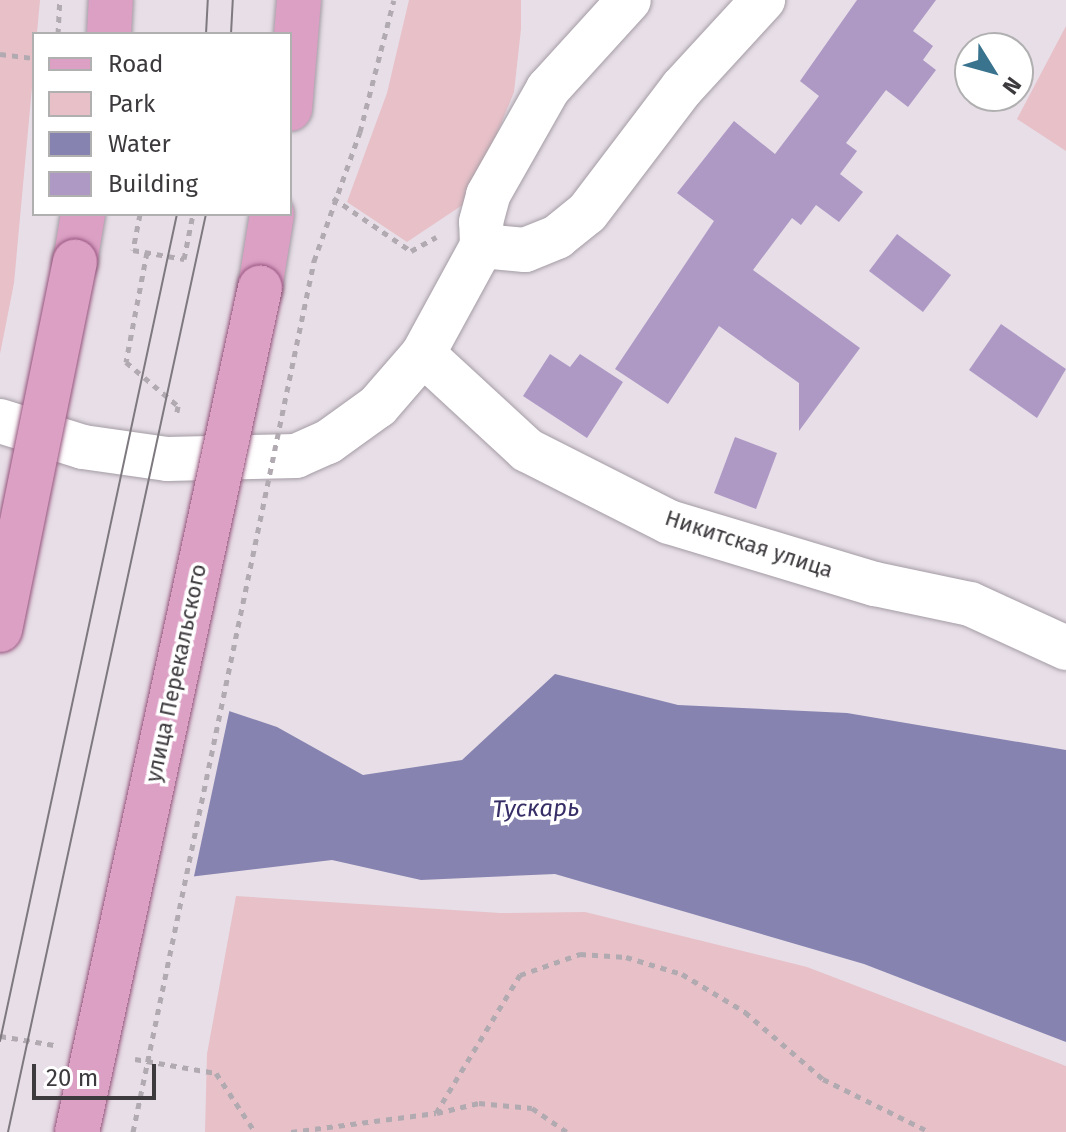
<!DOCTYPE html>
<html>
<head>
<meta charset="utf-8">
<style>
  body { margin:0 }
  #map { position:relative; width:1066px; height:1132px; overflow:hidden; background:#e7dee7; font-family:"Fira Sans",sans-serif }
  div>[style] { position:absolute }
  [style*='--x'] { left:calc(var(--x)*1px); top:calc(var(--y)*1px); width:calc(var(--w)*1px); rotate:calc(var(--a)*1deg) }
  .green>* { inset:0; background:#e7c0c8 }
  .water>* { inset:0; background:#8683b0 }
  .pier>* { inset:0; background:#e7dee7 }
  .building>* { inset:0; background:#ae99c5 }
  .path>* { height:5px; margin-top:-2.5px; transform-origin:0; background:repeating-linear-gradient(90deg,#b1aab1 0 6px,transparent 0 12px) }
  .roads { filter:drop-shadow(0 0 2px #a49ca4) drop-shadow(0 0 2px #a49ca4) }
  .street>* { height:44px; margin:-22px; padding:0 22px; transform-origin:22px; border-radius:22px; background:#fff }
  .primary>* { height:44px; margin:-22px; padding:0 22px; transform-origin:22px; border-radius:22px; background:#dca0c5 }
  .tram>* { height:2px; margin:-1px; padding:0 1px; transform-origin:1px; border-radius:1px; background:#7e797e }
  .path-bridge>* { height:5px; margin-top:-2.5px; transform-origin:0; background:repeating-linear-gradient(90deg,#b1aab1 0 6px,transparent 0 12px) }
  .bridges { filter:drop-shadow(0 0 2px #95537c) drop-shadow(0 0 2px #95537c) }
  .primary-bridge>* { height:44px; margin:-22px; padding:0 22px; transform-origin:22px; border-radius:22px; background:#dca0c5 }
  span { translate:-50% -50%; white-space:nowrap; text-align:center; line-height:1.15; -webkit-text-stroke:7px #fff; paint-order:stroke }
  .street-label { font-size:22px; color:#3d3a3d }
  .water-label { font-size:24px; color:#362e66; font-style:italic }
  .legend { position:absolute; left:32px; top:32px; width:260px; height:184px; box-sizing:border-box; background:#fff; border:2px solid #b1b0b1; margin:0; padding:10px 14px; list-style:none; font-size:24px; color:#3d3a3d }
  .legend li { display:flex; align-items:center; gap:16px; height:40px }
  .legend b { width:40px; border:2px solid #b1b0b1 }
  .north { position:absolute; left:954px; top:32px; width:80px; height:80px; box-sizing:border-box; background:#fff; border:2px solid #b1b0b1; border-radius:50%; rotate:127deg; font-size:22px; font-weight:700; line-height:32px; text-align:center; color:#3d3a3d }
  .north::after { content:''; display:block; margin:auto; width:28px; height:36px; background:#3a738d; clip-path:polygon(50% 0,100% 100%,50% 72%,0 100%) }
  .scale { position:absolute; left:32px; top:1064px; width:124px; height:36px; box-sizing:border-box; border:4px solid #3d3a3d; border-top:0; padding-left:10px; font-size:24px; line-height:28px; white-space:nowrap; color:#3d3a3d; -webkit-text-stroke:6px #fff; paint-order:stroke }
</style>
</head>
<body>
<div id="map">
  <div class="green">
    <i style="clip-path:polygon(0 0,40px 0,14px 283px,0 354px)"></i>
    <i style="clip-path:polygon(409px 0,521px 0,521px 29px,514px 92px,470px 200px,407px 242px,347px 202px,387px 93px)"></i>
    <i style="clip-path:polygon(1066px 26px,1066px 151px,1017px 119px)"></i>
    <i style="clip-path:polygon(236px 896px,500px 913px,585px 912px,807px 967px,1066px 1066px,1066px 1132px,205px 1132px,207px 1054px)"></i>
  </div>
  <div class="water">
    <i style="clip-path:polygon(0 657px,85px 663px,277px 727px,363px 775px,462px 760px,555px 674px,678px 705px,847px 713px,1066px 750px,1066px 1042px,864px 964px,555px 874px,421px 880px,332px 860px,172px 879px)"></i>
  </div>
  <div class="pier">
    <i style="clip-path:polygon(0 653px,86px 660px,230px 708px,193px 881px,172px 883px,0 860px)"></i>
  </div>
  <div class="building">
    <i style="clip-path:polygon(857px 0,936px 0,913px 31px,933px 46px,923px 60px,936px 70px,908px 107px,886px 90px,846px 143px,857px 151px,840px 174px,863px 192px,839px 222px,816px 205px,801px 225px,792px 218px,753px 270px,860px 348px,799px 431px,799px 383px,719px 326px,668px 404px,615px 369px,714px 221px,677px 193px,734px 121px,775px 154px,819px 96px,800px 81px)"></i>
    <i style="clip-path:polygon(897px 234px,951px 275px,923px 312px,869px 271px)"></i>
    <i style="clip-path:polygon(1001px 324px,1066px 369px,1037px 418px,969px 370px)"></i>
    <i style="clip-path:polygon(550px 354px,570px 367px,580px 354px,623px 382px,587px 438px,523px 396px)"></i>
    <i style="clip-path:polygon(735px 437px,777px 453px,756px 509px,714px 493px)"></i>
  </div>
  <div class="path">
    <i style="--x:58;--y:34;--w:34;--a:-87"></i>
    <i style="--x:0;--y:54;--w:34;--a:7"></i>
    <i style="--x:333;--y:198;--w:94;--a:34.2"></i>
    <i style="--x:411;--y:251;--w:29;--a:-29"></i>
    <i style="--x:140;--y:214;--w:37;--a:101"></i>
    <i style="--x:133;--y:250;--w:52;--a:10"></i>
    <i style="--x:184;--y:259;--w:46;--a:-78.7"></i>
    <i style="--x:147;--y:252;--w:112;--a:100.8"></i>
    <i style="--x:126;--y:362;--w:68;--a:40.2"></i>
    <i style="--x:178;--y:406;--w:11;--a:100"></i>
    <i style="--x:314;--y:261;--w:137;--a:-70.4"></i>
    <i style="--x:360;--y:132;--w:136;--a:-75.6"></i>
    <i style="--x:0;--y:1036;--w:55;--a:9.5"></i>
    <i style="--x:135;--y:1059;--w:82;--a:9.8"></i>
    <i style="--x:216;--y:1073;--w:71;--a:56.5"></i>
    <i style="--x:437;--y:1113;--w:43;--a:-13.4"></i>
    <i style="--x:479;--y:1103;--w:53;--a:5.4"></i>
    <i style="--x:532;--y:1108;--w:42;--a:34.4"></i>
    <i style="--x:291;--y:1132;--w:146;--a:-7.5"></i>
    <i style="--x:436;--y:1113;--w:162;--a:-58.7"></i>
    <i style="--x:520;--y:975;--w:64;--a:-19.3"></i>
    <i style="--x:580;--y:954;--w:46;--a:3.7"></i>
    <i style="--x:626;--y:957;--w:59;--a:16.9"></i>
    <i style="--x:682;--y:974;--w:74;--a:31.1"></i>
    <i style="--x:745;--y:1012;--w:103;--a:40.7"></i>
    <i style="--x:823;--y:1079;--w:119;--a:26.4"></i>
  </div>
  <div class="roads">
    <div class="street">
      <i style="--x:482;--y:246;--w:43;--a:5.3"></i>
      <i style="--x:525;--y:250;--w:35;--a:-22"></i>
      <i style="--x:557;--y:237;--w:38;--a:-39"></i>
      <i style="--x:587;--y:213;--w:157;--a:-52.8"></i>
      <i style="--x:682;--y:88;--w:120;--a:-47.4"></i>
      <i style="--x:482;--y:246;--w:24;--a:-92"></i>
      <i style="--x:481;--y:222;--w:28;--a:-75"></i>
      <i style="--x:488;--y:195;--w:122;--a:-60.5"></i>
      <i style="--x:548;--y:89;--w:120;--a:-47.7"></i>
      <i style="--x:423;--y:354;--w:142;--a:42.7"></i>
      <i style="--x:527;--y:450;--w:159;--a:26.9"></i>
      <i style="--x:669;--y:522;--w:215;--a:16.8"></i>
      <i style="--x:875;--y:584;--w:97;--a:11.9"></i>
      <i style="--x:970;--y:604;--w:106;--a:24.6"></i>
      <i style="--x:0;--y:421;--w:87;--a:17.4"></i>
      <i style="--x:83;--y:447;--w:85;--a:8.1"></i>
      <i style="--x:167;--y:459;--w:129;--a:-1.3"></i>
      <i style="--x:296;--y:456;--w:35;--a:-24"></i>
      <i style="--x:328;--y:442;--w:62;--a:-35.8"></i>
      <i style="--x:378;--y:406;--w:69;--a:-49.1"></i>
      <i style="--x:423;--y:354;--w:123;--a:-61.4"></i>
    </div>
    <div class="primary">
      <i style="--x:109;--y:34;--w:34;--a:-87"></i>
      <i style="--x:290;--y:109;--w:109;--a:-85.3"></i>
      <i style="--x:75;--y:262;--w:49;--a:-80.5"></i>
      <i style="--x:260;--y:288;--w:75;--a:-80.8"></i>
    </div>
  </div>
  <div class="tram">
    <i style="--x:206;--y:34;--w:34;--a:-87"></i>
    <i style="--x:231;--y:34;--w:34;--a:-87"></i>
    <i style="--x:0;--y:1041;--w:846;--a:-77.92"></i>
    <i style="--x:8;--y:1132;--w:939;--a:-77.83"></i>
  </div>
  <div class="path-bridge">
    <i style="--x:133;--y:1132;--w:890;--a:-78.26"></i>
  </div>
  <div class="bridges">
    <div class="primary-bridge">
      <i style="--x:0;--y:630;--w:376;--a:-78.5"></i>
      <i style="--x:77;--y:1132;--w:864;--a:-77.77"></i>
    </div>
  </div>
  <div class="street-label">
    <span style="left:749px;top:544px;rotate:18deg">Никитская улица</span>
    <span style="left:176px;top:673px;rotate:-78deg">улица Перекальского</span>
  </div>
  <div class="water-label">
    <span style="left:536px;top:809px;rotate:-1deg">Тускарь</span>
  </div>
  <ul class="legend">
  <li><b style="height:10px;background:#dca0c5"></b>Road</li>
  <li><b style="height:22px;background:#e7c0c8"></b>Park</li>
  <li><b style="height:22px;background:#8683b0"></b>Water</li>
  <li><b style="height:22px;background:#ae99c5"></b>Building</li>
  </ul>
  <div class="north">N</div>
  <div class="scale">20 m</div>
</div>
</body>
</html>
